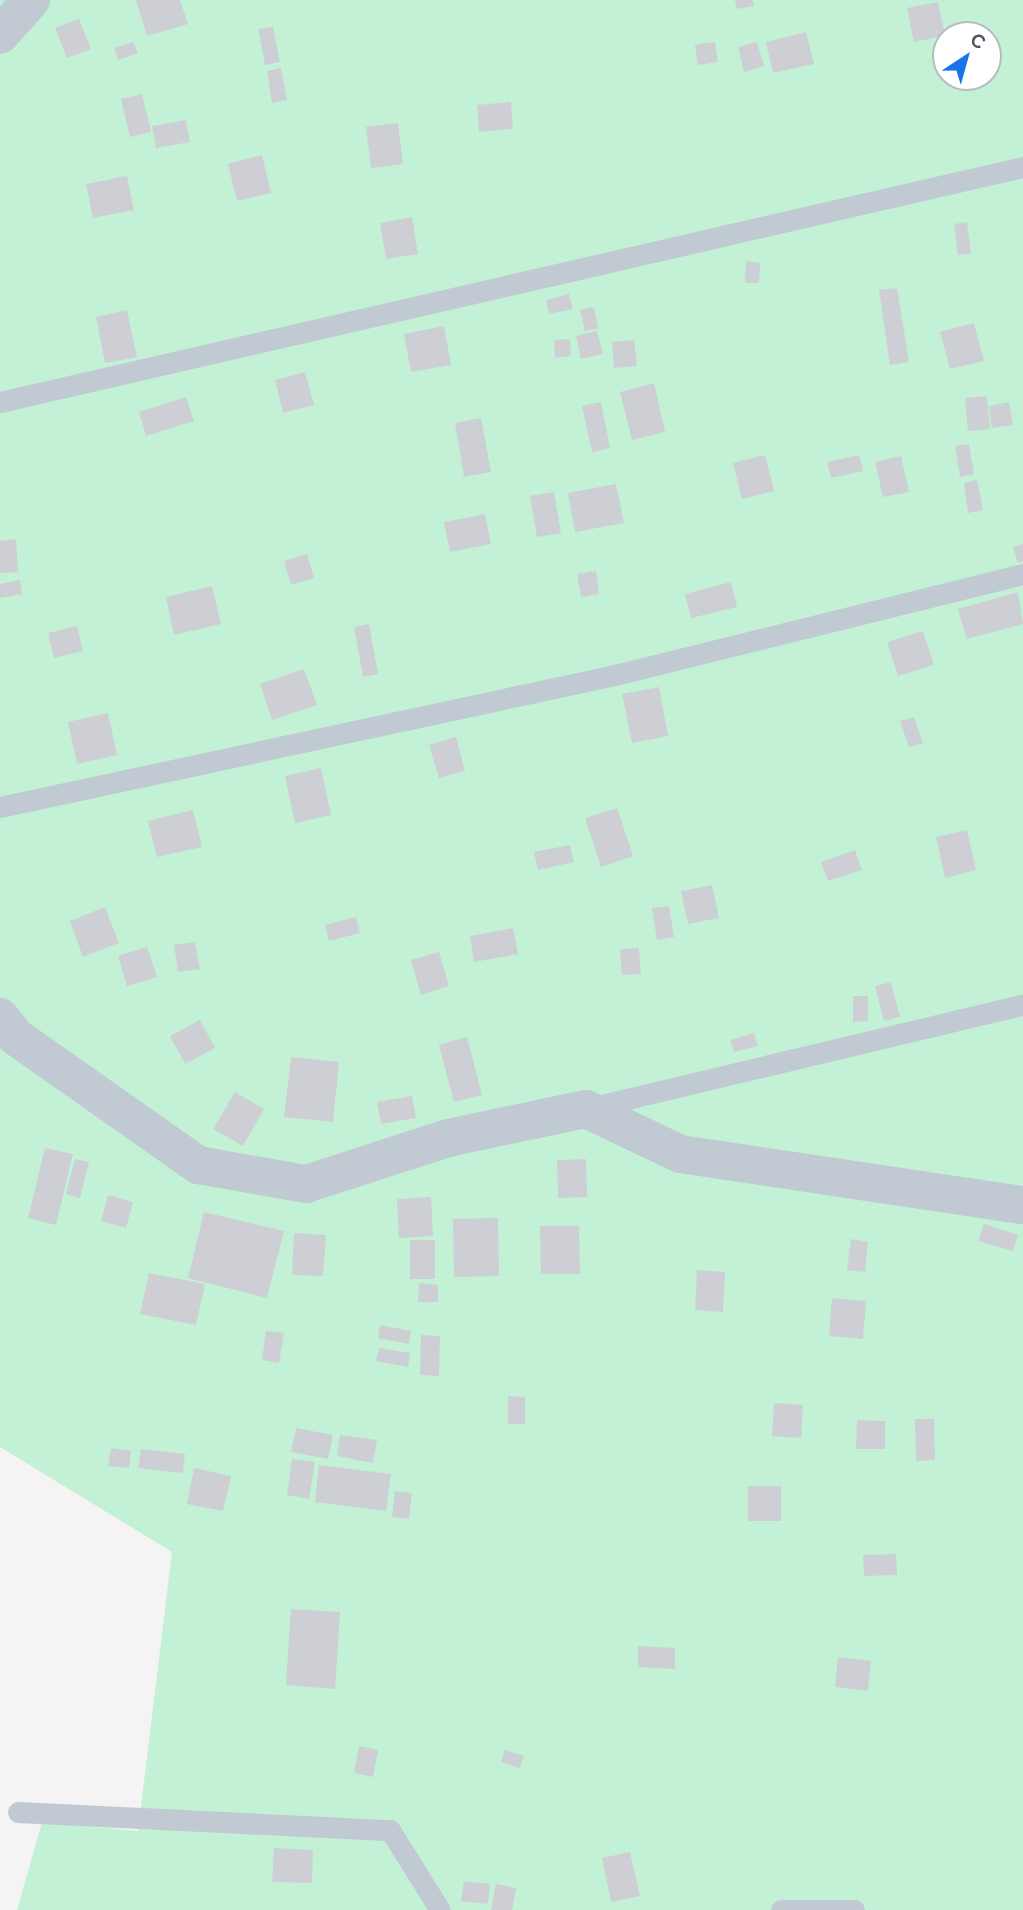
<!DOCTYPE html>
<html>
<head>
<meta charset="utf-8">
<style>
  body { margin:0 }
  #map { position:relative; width:1023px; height:1910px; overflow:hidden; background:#f5f3f3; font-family:Raleway,sans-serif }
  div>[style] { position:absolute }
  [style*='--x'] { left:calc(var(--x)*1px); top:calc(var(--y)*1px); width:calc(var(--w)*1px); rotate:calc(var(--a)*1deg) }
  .green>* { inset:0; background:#c3f1d5 }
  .building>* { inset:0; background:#cdcfd5 }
  .service>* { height:21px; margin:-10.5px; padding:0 10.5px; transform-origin:10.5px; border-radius:10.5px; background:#c1cad2 }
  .minor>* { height:38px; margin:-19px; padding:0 19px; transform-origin:19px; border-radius:19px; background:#c1cad2 }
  span { translate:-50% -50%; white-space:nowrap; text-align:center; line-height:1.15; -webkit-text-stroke:6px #fff; paint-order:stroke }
  .north { position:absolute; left:932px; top:21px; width:70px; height:70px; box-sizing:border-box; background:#fff; border:2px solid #b7bbc0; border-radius:50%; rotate:36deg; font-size:19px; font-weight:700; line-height:28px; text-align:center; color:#4a5661 }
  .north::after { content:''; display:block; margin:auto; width:24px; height:32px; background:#1a73e8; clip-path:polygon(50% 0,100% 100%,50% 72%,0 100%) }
</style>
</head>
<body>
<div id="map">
  <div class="green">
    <i style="clip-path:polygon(evenodd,0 0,1023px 0,1023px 1910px,17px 1910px,42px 1822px,138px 1831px,172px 1552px,0 1447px,0 0,946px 35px,988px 35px,988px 77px,946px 77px,946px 35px)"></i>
  </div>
  <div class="building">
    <i style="clip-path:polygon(136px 0,180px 0,188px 24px,147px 36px)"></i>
    <i style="clip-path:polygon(735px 0,753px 0,754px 6px,737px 9px)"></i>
    <i style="clip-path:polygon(938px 2px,945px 36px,914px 42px,907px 8px)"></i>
    <i style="clip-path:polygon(79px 19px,91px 49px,67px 58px,55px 28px)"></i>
    <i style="clip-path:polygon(273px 27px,280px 62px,265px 65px,258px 29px)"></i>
    <i style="clip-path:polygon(806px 32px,814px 64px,773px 73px,766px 42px)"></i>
    <i style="clip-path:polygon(133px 42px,138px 53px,118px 60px,114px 48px)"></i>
    <i style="clip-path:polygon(715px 42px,718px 62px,698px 65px,695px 45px)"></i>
    <i style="clip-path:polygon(757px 42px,764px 66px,744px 72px,738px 47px)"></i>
    <i style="clip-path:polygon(281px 68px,287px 100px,272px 103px,267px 71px)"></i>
    <i style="clip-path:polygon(142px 94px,151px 132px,130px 137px,121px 99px)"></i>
    <i style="clip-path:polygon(511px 102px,513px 129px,479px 132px,477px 105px)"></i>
    <i style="clip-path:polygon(186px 120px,190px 142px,156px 148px,152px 126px)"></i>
    <i style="clip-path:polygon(398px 123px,403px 164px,371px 168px,366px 127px)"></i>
    <i style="clip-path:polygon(262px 155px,271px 193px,237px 201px,228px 164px)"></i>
    <i style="clip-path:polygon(127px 176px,134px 210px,93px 218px,86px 184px)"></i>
    <i style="clip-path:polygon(412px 217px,418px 254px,386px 259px,380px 223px)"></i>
    <i style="clip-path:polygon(967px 222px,971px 254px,958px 255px,954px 224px)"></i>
    <i style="clip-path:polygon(746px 261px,760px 263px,759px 283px,745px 283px)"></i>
    <i style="clip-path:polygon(897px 288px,909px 362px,890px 365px,879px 290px)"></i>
    <i style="clip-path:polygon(569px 294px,573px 309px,549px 314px,546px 300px)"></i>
    <i style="clip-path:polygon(594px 307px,598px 328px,585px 331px,580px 310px)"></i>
    <i style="clip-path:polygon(127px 310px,137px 357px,105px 363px,96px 317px)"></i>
    <i style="clip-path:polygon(974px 323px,984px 361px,950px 369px,940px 332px)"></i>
    <i style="clip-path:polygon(444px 326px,451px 365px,411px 372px,404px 334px)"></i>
    <i style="clip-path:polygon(597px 331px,603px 354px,581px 359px,576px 336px)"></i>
    <i style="clip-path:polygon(570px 339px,571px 356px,555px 358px,554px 340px)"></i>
    <i style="clip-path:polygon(634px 340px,637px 366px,614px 368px,612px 342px)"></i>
    <i style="clip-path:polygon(305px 372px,314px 405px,283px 413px,275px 380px)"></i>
    <i style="clip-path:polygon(654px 383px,665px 432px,632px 440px,620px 392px)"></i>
    <i style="clip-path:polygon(987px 396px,990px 429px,968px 431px,965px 398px)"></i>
    <i style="clip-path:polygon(186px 397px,194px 421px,146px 436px,139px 412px)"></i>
    <i style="clip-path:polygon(601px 402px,610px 448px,592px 452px,582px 406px)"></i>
    <i style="clip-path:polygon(1009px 402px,1013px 425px,992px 428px,989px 406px)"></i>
    <i style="clip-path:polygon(481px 418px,491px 472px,464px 477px,455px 423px)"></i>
    <i style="clip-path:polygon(969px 444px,974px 474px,960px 477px,955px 446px)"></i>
    <i style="clip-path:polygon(765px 455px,774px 491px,742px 499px,733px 463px)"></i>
    <i style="clip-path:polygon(859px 455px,863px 471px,831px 478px,827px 462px)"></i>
    <i style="clip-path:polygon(901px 456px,909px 492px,883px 497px,875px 462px)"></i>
    <i style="clip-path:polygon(977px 480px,983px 510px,968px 513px,964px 483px)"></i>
    <i style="clip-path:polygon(616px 484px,624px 523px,575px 532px,568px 493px)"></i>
    <i style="clip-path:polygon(554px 492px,561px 533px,537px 537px,530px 496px)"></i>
    <i style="clip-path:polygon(485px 514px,491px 544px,450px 552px,444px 522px)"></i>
    <i style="clip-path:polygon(16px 539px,18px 572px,0 573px,0 541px)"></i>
    <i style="clip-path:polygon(1023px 544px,1023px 561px,1018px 563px,1013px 547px)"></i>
    <i style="clip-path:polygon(307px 554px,314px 578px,291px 585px,284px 561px)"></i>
    <i style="clip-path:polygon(596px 571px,599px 594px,581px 597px,577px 574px)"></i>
    <i style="clip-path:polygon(20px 580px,22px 594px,0 598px,0 584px)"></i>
    <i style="clip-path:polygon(731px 582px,737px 607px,691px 618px,685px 594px)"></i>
    <i style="clip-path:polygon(212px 586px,221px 624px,174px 635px,166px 597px)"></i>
    <i style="clip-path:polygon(1018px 592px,1023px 624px,967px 639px,958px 609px)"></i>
    <i style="clip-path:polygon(369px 624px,378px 674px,363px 677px,354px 627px)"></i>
    <i style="clip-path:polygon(77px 626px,83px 651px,54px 658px,48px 633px)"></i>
    <i style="clip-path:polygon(923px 631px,934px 665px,898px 676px,887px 642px)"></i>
    <i style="clip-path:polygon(304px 669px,317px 705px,272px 720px,260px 684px)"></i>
    <i style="clip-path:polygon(659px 687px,668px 736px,632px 743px,622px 694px)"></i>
    <i style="clip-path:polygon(108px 713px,117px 755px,77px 764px,68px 722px)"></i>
    <i style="clip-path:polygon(914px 717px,923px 743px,909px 747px,900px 721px)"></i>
    <i style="clip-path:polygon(456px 737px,465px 771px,439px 778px,429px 745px)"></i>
    <i style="clip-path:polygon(321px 768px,331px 815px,295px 823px,285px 776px)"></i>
    <i style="clip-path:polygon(617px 808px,633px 856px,601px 867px,585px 818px)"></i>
    <i style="clip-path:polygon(193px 810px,202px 847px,157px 857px,148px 821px)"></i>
    <i style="clip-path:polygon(967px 830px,976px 870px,945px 878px,936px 837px)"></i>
    <i style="clip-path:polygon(570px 845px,574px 862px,538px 870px,534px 852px)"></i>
    <i style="clip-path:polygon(855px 850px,862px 870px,828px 881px,821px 862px)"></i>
    <i style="clip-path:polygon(712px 885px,719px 918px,688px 924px,681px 891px)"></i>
    <i style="clip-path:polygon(669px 906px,674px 937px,657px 940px,652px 908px)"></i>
    <i style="clip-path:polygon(105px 907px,119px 943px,83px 957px,70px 921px)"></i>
    <i style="clip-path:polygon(356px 917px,360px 933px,329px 941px,325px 925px)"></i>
    <i style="clip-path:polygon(513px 928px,518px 954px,474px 962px,470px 936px)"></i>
    <i style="clip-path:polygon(195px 942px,200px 969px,178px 972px,174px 945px)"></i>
    <i style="clip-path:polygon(147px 947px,157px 977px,127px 986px,118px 956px)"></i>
    <i style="clip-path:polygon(639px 948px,641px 974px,622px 975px,620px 949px)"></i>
    <i style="clip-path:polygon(439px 952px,449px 986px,421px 995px,411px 960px)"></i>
    <i style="clip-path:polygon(891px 982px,900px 1017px,884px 1021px,875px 986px)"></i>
    <i style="clip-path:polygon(853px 996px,868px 996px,868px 1021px,853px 1022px)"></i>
    <i style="clip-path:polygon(200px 1020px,215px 1048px,185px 1064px,170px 1036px)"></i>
    <i style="clip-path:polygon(754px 1033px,758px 1046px,734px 1052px,730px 1040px)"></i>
    <i style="clip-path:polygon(467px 1037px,482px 1095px,454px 1102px,439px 1045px)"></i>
    <i style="clip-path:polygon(291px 1057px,339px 1062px,333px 1122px,284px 1117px)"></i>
    <i style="clip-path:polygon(235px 1092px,264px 1109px,243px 1146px,213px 1129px)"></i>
    <i style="clip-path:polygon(412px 1096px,416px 1118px,381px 1124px,377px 1102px)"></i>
    <i style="clip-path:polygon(45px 1148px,73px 1154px,56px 1225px,28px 1218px)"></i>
    <i style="clip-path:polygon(75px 1159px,89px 1162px,80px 1198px,66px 1194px)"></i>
    <i style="clip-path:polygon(586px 1159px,587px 1197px,558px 1198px,557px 1160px)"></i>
    <i style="clip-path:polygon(108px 1195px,133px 1202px,126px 1228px,101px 1221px)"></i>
    <i style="clip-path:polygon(431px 1197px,433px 1236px,399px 1238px,397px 1199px)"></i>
    <i style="clip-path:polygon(204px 1212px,284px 1231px,267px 1298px,188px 1278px)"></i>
    <i style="clip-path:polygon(498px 1218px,499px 1276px,454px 1277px,453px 1219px)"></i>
    <i style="clip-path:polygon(984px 1224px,1018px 1235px,1013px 1251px,978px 1241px)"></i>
    <i style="clip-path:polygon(540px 1226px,579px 1226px,580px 1274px,541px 1274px)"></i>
    <i style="clip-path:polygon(294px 1233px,326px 1235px,323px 1276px,292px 1275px)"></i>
    <i style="clip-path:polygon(851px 1239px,868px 1242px,865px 1272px,847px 1270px)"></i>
    <i style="clip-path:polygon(410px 1240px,435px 1240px,435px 1279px,410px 1279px)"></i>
    <i style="clip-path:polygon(697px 1270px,725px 1272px,723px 1312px,695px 1310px)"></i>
    <i style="clip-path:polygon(149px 1273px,205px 1284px,196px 1325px,140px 1314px)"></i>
    <i style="clip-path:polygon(419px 1283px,438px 1285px,438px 1302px,418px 1302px)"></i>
    <i style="clip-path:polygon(832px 1298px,866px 1301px,863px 1339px,829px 1336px)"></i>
    <i style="clip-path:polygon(380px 1325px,411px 1331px,409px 1344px,378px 1338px)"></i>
    <i style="clip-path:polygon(266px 1331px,284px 1333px,279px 1363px,262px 1360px)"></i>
    <i style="clip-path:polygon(421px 1335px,440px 1336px,439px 1376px,420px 1375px)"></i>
    <i style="clip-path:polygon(379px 1348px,410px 1353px,408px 1367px,376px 1361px)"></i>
    <i style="clip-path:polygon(508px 1396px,525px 1397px,525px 1424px,508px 1424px)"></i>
    <i style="clip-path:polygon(774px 1403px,803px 1405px,801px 1438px,772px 1436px)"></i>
    <i style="clip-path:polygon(915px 1419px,934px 1419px,935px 1460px,916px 1461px)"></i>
    <i style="clip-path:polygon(857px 1420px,885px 1421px,885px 1449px,856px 1449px)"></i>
    <i style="clip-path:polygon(296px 1428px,333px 1435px,328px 1459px,291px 1452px)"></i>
    <i style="clip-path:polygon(340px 1435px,377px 1440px,373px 1463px,337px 1456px)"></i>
    <i style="clip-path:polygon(111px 1448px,131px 1451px,129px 1468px,108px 1466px)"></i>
    <i style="clip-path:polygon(141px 1449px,185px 1454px,183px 1473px,138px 1468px)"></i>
    <i style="clip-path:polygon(292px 1459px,315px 1462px,309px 1499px,287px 1495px)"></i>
    <i style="clip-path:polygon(319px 1465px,391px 1474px,386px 1511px,315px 1502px)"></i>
    <i style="clip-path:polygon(194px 1468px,231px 1476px,223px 1511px,187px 1504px)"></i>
    <i style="clip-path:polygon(748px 1486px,781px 1486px,781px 1521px,748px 1521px)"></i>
    <i style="clip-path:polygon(395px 1491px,412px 1493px,409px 1519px,392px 1517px)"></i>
    <i style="clip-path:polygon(896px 1554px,897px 1575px,864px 1576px,863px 1555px)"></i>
    <i style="clip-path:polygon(291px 1609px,340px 1612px,335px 1689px,286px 1685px)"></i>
    <i style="clip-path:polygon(638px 1646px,675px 1648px,675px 1669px,638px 1667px)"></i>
    <i style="clip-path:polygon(838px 1657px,871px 1661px,868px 1691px,835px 1687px)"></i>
    <i style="clip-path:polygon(359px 1746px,378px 1750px,373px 1777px,354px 1773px)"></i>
    <i style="clip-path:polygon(505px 1750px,524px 1756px,520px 1768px,501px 1762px)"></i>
    <i style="clip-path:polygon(274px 1848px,313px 1850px,312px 1883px,272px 1882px)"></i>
    <i style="clip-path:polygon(630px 1852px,640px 1896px,611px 1902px,602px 1858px)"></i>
    <i style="clip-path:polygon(464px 1881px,490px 1884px,488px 1904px,461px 1901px)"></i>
    <i style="clip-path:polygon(496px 1884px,516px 1888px,512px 1910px,491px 1910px)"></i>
  </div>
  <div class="service">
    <i style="--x:0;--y:402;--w:1050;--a:-12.94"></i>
    <i style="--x:0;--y:807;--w:629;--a:-12.11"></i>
    <i style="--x:615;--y:675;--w:420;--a:-13.9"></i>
    <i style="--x:589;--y:1108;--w:446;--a:-13.4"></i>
    <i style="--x:18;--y:1812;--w:372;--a:2.8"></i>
    <i style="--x:390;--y:1830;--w:94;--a:58"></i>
    <i style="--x:781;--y:1910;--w:73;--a:0"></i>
  </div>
  <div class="minor">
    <i style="--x:0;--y:35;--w:47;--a:-48.5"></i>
    <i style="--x:0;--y:1017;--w:26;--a:51"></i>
    <i style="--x:16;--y:1037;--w:223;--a:35.1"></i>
    <i style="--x:198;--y:1165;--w:110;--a:10"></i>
    <i style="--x:306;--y:1184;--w:149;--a:-17.9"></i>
    <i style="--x:448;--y:1138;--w:141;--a:-11.9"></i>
    <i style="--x:586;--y:1109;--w:104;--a:25.6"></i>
    <i style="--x:680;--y:1154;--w:347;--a:8.5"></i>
  </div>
  <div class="north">С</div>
</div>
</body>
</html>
